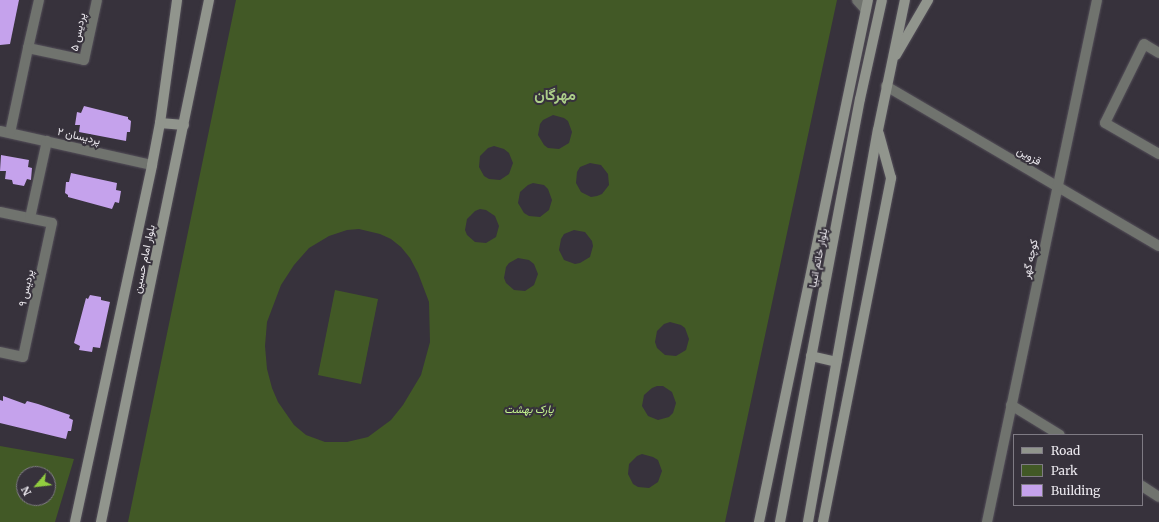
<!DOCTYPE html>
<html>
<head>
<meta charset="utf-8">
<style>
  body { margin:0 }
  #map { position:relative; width:1159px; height:522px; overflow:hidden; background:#37323c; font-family:Merriweather,Vazirmatn,serif }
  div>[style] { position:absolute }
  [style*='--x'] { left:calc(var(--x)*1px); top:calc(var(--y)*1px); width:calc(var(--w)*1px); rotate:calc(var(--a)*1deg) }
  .green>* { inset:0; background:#425926 }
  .building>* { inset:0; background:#c5a2ec }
  .roads { filter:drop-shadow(0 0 1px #544f59) drop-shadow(0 0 1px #544f59) }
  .street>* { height:10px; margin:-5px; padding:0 5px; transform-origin:5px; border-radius:5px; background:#70736e }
  .secondary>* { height:10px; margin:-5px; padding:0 5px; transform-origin:5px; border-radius:5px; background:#91958d }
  span { translate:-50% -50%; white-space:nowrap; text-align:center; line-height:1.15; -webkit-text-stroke:4px #37323c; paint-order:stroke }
  .street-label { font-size:11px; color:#ece9ef }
  .park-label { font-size:11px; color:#c3f48e; font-style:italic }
  .district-label { font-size:15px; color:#acce89; font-weight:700 }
  .legend { position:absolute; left:1013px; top:434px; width:130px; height:72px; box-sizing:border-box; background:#37323c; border:1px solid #7f7b84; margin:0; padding:5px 7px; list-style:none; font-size:12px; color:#ece9ef }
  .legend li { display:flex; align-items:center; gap:8px; height:20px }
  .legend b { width:20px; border:1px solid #7f7b84 }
  .north { position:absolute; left:16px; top:466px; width:40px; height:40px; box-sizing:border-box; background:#37323c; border:1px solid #7f7b84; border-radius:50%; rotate:242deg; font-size:11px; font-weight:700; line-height:16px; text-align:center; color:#ece9ef }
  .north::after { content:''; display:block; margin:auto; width:14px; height:18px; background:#91cd3f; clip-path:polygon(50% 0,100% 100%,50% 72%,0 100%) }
</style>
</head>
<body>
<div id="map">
  <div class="green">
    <i style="clip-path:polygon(evenodd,236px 0,837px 0,725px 522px,128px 522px,236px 0,553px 115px,564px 118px,568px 121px,572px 132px,569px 143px,559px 149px,548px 148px,544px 145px,538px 135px,540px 124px,543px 120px,553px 115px,236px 0,494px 146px,504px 149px,509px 153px,513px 163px,509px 174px,500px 180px,489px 179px,484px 176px,479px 167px,480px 156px,488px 148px,494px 146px,236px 0,590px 163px,601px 165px,608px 174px,609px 185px,602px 194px,597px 196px,591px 197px,581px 192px,576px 183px,577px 172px,580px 167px,590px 163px,236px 0,533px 183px,544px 185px,548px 189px,552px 200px,549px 210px,540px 217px,529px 216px,524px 213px,518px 203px,520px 192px,528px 185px,533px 183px,236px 0,480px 209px,486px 210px,495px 216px,499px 226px,496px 237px,486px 243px,475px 242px,467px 235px,465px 230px,467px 219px,475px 211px,480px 209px,236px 0,359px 229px,380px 234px,391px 239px,401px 247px,410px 258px,418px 273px,429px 302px,430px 342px,421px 375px,403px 405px,391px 420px,368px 437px,347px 442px,325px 442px,306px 435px,294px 425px,278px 402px,272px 388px,267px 369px,265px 346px,267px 322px,281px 285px,294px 265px,309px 248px,329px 236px,347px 230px,359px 229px,236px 0,574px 230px,585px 232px,592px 241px,593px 246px,590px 257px,580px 263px,575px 264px,564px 260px,559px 250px,561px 239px,564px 234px,574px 230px,236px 0,518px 258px,529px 260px,534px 264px,538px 274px,534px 285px,525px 291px,514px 290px,506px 283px,504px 278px,506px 267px,509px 263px,518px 258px,236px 0,670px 322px,681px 325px,685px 328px,689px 339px,686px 350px,676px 356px,665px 355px,657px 348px,655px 342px,657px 331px,664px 324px,670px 322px,236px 0,657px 386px,663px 386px,672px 392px,676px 403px,673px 413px,669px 417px,658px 420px,648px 416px,642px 406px,644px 395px,652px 388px,657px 386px,236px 0,642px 454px,653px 457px,658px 460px,662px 471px,658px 482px,649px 488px,638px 487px,633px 484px,628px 474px,629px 464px,637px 456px,642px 454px)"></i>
    <i style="clip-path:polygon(335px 290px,378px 299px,361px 384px,318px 375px)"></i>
    <i style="clip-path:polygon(evenodd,0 446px,74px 459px,55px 522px,0 522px,0 446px,24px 474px,48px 474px,48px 498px,24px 498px,24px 474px)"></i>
  </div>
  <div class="building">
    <i style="clip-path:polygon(0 0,19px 0,10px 44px,0 45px)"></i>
    <i style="clip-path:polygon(84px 106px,128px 117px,128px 119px,131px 121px,130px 132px,127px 132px,126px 141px,79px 132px,80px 125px,75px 125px,77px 112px,81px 113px)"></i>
    <i style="clip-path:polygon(1px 155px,29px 160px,28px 167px,32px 168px,31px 180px,27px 179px,24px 186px,13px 184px,12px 180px,5px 179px,6px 171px,0 171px)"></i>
    <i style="clip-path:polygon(71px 173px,117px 183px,116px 190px,121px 191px,119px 203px,115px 202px,112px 209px,68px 197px,68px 195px,65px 193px,66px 182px,69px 182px)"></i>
    <i style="clip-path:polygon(90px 295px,101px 297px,101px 300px,110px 302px,100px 348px,93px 347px,92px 352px,79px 350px,80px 346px,74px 343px,86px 298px,88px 299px)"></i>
    <i style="clip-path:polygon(3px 396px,25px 404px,27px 401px,38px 404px,70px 415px,69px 418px,73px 420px,71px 431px,68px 431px,66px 439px,0 423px,0 400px,3px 401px)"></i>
  </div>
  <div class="roads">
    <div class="street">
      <i style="--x:39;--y:0;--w:49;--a:102.9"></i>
      <i style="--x:28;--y:48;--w:57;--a:12.1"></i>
      <i style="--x:84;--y:60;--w:61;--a:-77.8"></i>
      <i style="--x:857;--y:0;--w:13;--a:48"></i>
      <i style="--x:1159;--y:53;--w:17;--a:-149"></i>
      <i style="--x:1144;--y:44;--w:88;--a:116.3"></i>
      <i style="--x:1105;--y:123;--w:62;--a:29.9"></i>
      <i style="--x:886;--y:86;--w:316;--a:30.4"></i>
      <i style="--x:0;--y:131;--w:156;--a:12.6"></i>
      <i style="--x:10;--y:133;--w:87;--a:-78"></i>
      <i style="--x:0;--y:212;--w:53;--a:11.9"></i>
      <i style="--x:52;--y:223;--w:137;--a:102.2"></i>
      <i style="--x:23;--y:357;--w:24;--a:-168"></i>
      <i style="--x:30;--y:218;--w:79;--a:-77.6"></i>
      <i style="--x:1011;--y:405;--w:57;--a:31.5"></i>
      <i style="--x:1142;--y:486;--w:20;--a:33"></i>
      <i style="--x:987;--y:522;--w:533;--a:-78.1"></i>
    </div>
    <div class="secondary">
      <i style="--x:896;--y:55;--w:64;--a:-59.8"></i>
      <i style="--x:160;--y:123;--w:24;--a:5"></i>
      <i style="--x:811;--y:356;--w:26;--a:13"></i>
      <i style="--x:75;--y:522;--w:365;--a:-77.8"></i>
      <i style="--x:152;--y:165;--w:43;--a:-79.2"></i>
      <i style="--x:160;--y:123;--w:124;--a:-82.1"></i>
      <i style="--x:101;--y:522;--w:533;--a:-78.31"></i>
      <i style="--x:759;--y:522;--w:533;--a:-78.21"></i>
      <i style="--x:780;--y:522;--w:430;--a:-79.3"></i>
      <i style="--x:860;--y:99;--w:101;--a:-77.5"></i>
      <i style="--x:808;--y:522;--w:398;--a:-79.9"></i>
      <i style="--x:878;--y:130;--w:133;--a:-78.3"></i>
      <i style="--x:823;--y:522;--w:351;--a:-78.8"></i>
      <i style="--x:891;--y:178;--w:46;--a:-105.3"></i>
    </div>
  </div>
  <div class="street-label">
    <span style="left:78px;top:32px;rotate:-78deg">پردیس ۵</span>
    <span style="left:79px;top:136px;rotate:13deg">پردیسان ۲</span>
    <span style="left:1029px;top:156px;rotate:30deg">قزوین</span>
    <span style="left:818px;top:258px;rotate:-79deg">بلوار خاتم انبیا</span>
    <span style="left:144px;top:259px;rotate:-78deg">بلوار امام حسین</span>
    <span style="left:1030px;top:259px;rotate:-78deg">کوچه گهر</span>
    <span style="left:26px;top:288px;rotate:-78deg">پردیس ۹</span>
  </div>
  <div class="park-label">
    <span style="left:529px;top:409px">پارک بهشت</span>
  </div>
  <div class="district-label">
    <span style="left:555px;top:95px">مهرگان</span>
  </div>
  <ul class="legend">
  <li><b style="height:5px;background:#91958d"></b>Road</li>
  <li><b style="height:11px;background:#425926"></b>Park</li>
  <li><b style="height:11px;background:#c5a2ec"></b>Building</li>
  </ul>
  <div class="north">N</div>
</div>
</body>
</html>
